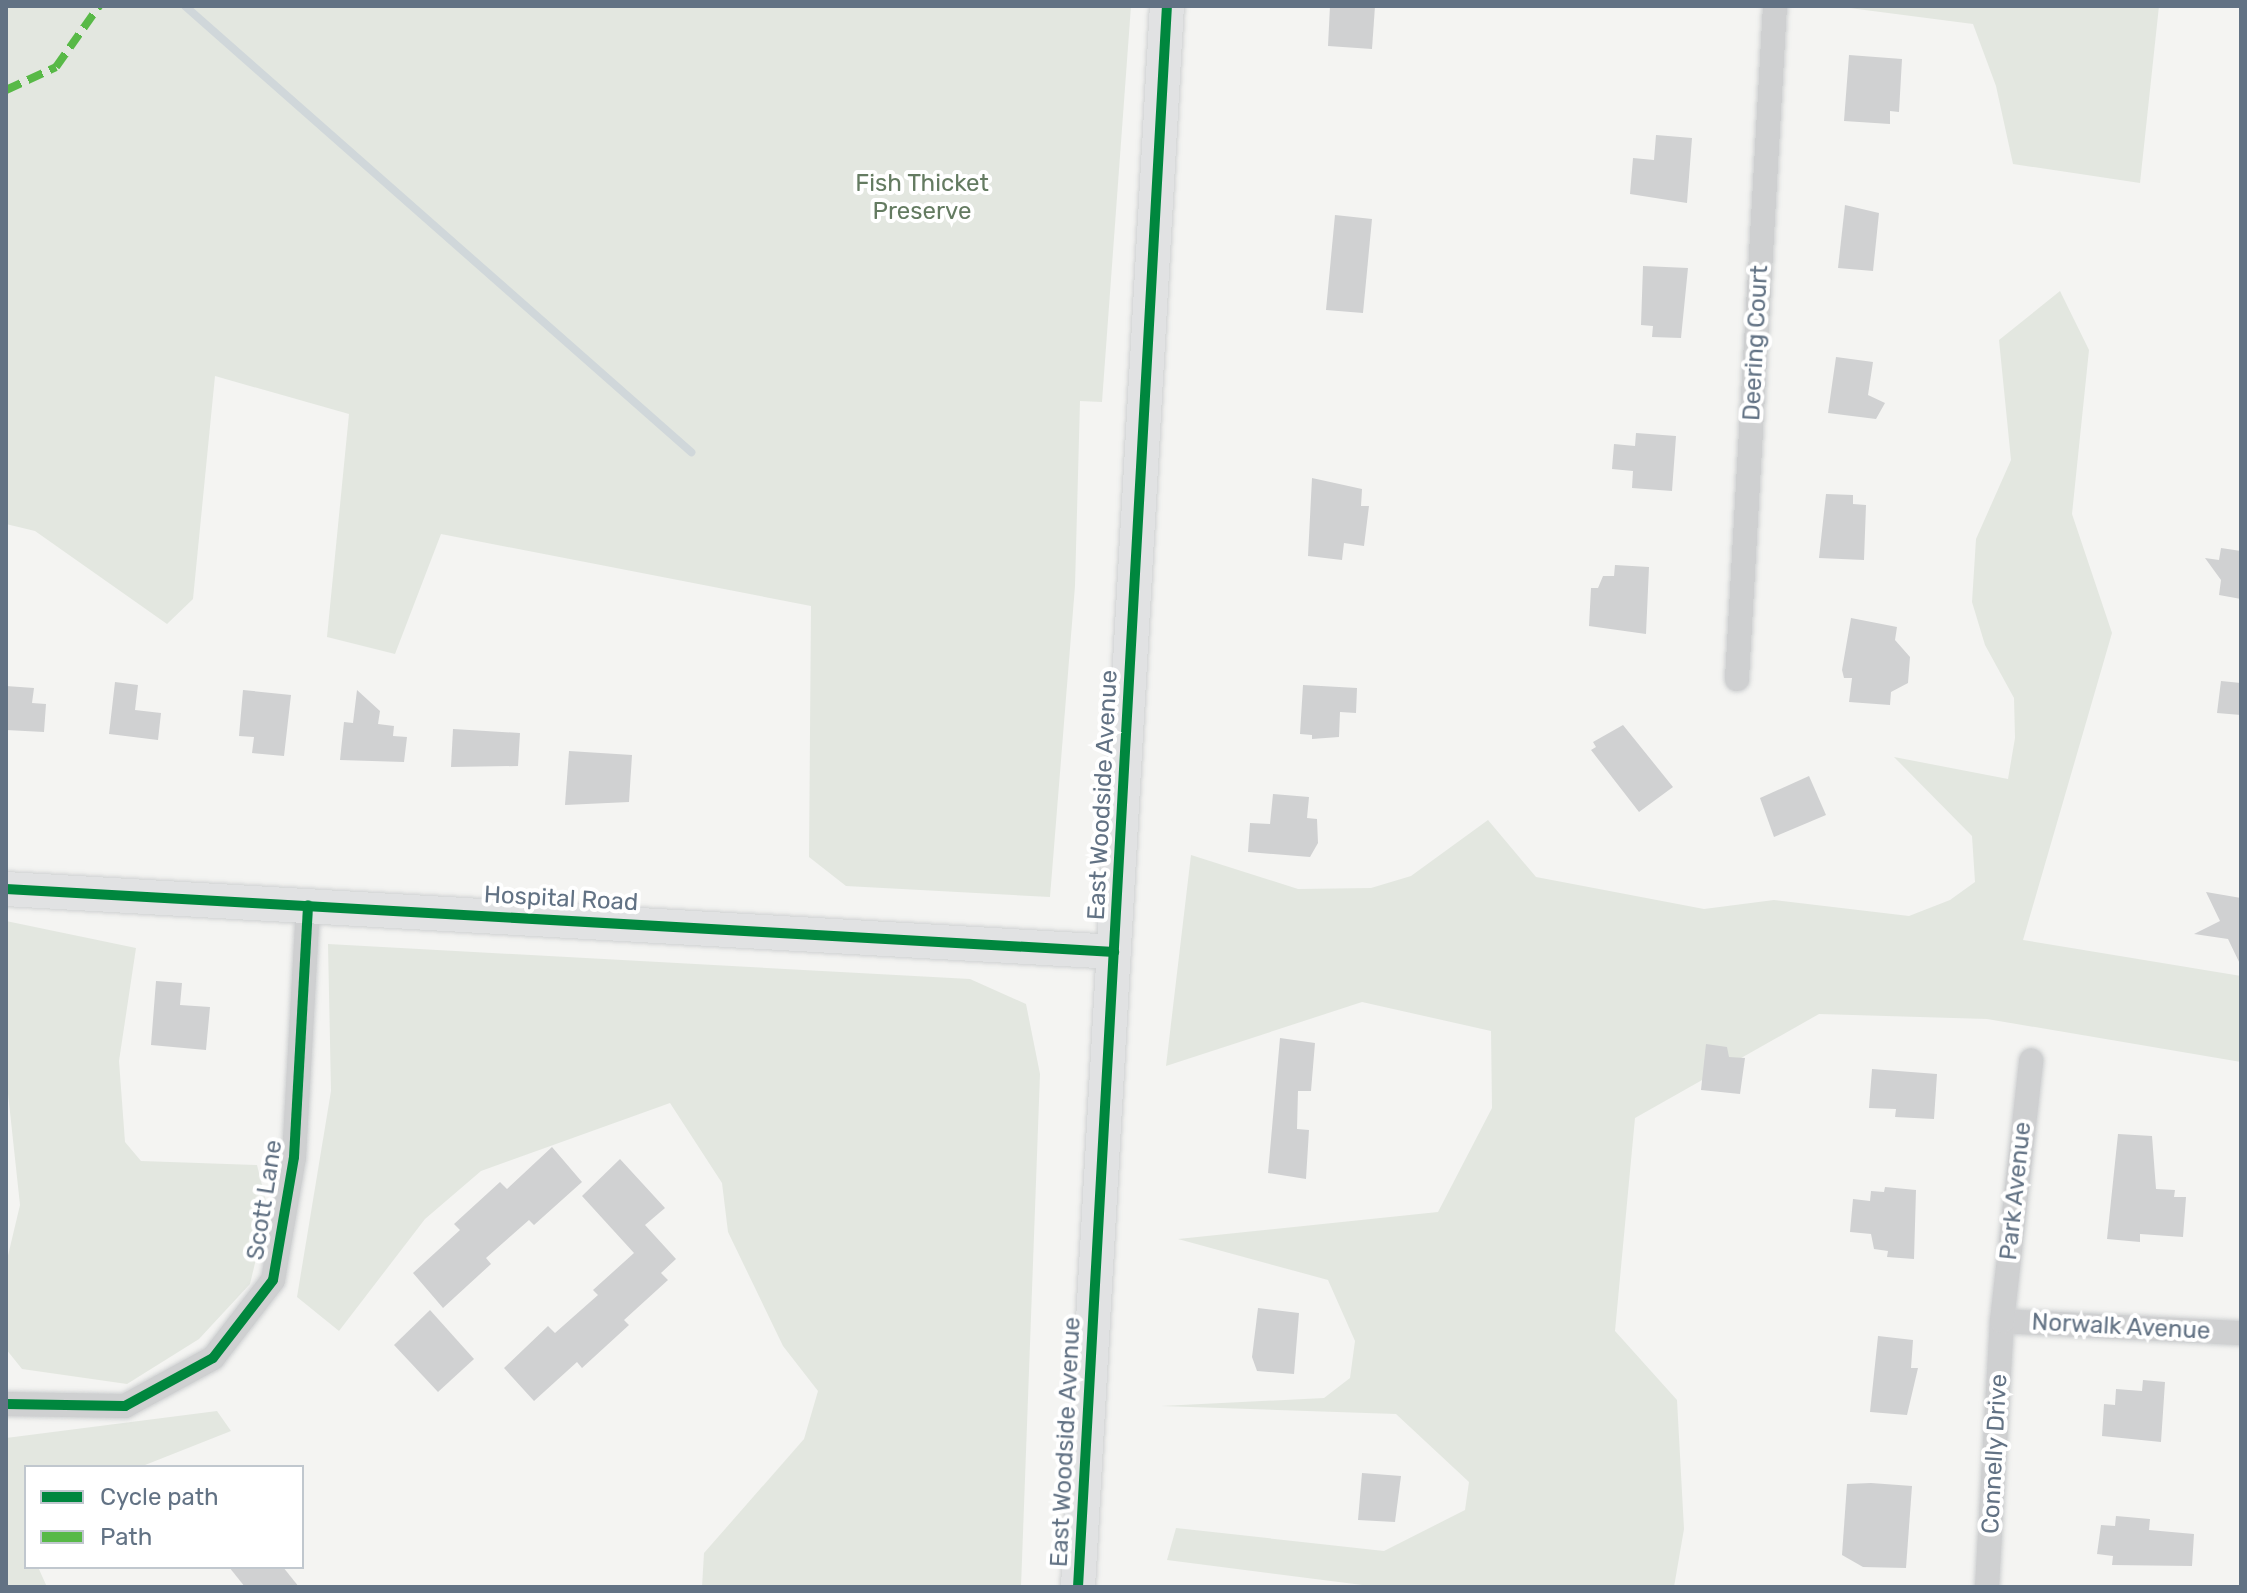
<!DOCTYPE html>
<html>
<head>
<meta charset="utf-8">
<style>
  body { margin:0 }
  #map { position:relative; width:2247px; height:1593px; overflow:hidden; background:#f4f4f2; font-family:Rubik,sans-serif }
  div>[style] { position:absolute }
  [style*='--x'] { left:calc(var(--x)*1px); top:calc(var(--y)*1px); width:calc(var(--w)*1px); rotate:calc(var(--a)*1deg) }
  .green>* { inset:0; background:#e3e7e0 }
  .stream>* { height:8px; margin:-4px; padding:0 4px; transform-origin:4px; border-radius:4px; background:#d0d7da }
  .building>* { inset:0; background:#d0d1d2 }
  .roads { filter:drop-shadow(0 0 2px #cfd1d2) drop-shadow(0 0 2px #cfd1d2) }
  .street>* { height:24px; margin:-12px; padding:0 12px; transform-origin:12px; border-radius:12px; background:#cfd0d1 }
  .secondary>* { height:34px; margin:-17px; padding:0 17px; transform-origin:17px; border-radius:17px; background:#e1e2e3 }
  .quiet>* { height:8px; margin-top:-4px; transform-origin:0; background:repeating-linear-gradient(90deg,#58b947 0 16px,transparent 0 24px) }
  .cycleway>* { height:10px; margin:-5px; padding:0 5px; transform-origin:5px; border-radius:5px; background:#00873e }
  span { translate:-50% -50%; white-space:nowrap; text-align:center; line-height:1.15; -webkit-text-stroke:8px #fff; paint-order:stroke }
  .park-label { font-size:24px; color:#647b61 }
  .street-label { font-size:24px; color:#627284 }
  .frame { position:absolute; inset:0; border:8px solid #627284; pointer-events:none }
  .legend { position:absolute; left:24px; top:1465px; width:280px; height:104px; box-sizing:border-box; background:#fff; border:2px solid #c0c7ce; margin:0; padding:10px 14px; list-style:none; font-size:24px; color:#627284 }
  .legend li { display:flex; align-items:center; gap:16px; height:40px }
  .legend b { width:40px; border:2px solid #c0c7ce }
</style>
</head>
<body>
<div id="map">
  <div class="green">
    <i style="clip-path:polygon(6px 6px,1131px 6px,1102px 402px,1080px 401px,1075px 586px,1050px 897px,846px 886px,809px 857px,811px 606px,441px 534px,395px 654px,327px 637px,349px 414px,215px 376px,193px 599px,167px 624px,35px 531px,6px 524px)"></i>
    <i style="clip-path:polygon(1834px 6px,2159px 6px,2140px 183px,2013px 164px,1996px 86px,1973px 24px)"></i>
    <i style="clip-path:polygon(2060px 291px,2089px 350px,2072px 514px,2112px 633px,2023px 940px,2241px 976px,2241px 1062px,1987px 1019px,1819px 1014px,1635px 1118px,1615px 1331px,1677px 1400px,1684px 1529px,1674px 1587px,1378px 1587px,1167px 1560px,1176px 1528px,1384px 1551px,1465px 1510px,1469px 1482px,1396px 1414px,1161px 1406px,1324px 1398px,1350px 1378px,1355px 1341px,1328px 1280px,1178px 1239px,1438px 1212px,1492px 1108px,1491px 1031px,1362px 1002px,1166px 1066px,1191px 855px,1298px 889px,1371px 888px,1411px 876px,1488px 820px,1536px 877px,1704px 909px,1774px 900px,1909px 916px,1950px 900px,1975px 882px,1972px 836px,1894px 757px,2008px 779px,2015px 738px,2014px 698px,1985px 645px,1972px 602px,1976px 539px,2011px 460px,1999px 340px)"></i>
    <i style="clip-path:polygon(6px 921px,136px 948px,119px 1061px,125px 1142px,141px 1161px,257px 1165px,268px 1209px,250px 1284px,199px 1339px,127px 1384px,22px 1369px,6px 1349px,6px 1264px,20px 1205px,6px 1075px)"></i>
    <i style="clip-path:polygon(328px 944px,970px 979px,1026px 1004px,1040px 1074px,1021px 1587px,702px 1587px,704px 1553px,804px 1439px,818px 1391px,783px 1346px,728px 1232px,722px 1183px,670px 1103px,481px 1171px,425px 1219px,339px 1331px,297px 1297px,331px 1091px)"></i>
    <i style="clip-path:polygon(217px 1411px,231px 1431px,140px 1467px,26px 1467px,26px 1567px,38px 1567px,47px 1587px,6px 1587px,6px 1438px)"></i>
  </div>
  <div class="stream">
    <i style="--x:185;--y:6;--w:675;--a:41.39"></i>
  </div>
  <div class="building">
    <i style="clip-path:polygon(1330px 6px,1375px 6px,1372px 49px,1328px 46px)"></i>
    <i style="clip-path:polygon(1849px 55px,1902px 59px,1899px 112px,1890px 111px,1890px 124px,1844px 121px)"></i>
    <i style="clip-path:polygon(1656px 135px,1692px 138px,1687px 203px,1630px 194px,1633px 158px,1654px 160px)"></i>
    <i style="clip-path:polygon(1845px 205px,1879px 213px,1873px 271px,1838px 268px)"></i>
    <i style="clip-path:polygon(1335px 215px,1372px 219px,1363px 313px,1326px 310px)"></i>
    <i style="clip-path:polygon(1643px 266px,1688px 268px,1681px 338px,1652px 337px,1653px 326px,1641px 325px)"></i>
    <i style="clip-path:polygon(1836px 357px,1873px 362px,1868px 395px,1885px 403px,1876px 419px,1828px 413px)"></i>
    <i style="clip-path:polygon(1636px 433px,1676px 436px,1672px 491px,1632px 488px,1633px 471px,1612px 469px,1614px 444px,1635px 446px)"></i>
    <i style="clip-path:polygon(1312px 478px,1362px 489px,1361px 506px,1369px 506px,1364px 546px,1344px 543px,1342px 560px,1308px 556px)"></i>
    <i style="clip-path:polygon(1826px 494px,1853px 495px,1853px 504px,1866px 505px,1864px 560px,1819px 558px)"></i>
    <i style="clip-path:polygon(2221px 548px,2241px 551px,2241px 599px,2219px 595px,2221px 580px,2205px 558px,2219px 560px)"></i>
    <i style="clip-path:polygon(1615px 565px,1649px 567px,1646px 634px,1589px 626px,1591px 588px,1598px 588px,1603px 576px,1614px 576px)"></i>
    <i style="clip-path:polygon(1851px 618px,1897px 627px,1895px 640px,1910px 657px,1908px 683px,1891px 692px,1890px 705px,1849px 702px,1852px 678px,1844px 678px,1842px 670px)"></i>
    <i style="clip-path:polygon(2221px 681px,2241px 683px,2241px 715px,2217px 713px)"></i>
    <i style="clip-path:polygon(115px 682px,138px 685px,135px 710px,161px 713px,158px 740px,109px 734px)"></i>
    <i style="clip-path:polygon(1303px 685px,1357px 688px,1356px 713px,1340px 712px,1339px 737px,1312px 739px,1312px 735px,1300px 734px)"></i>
    <i style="clip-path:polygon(6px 686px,34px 688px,32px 703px,46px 704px,44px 732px,6px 730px)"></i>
    <i style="clip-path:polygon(243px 690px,291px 695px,284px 756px,252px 753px,254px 737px,239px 736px)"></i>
    <i style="clip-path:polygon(357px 690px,380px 711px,378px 724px,394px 726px,393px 736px,407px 737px,404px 762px,340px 760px,344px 722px,353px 723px)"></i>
    <i style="clip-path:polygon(1623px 725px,1673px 787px,1639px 812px,1591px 750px,1596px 747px,1593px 742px)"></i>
    <i style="clip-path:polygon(453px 729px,520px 733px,518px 766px,451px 767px)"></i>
    <i style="clip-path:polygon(569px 751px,632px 755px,629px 802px,565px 805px)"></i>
    <i style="clip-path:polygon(1809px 776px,1826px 815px,1774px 837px,1760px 798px)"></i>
    <i style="clip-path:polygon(1273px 794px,1309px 797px,1307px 818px,1317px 819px,1318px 843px,1310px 857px,1248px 852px,1250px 823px,1270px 824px)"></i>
    <i style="clip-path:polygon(2206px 892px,2241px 898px,2241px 966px,2228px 939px,2194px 934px,2220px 921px)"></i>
    <i style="clip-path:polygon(156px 981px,182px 983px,180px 1005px,210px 1007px,206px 1050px,151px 1045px)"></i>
    <i style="clip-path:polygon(1280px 1038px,1315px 1043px,1311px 1091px,1298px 1091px,1297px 1129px,1309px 1130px,1306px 1179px,1268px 1173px)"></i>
    <i style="clip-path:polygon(1706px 1044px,1727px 1047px,1729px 1057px,1745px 1058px,1740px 1094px,1701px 1090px)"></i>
    <i style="clip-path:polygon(1872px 1069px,1937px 1074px,1934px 1119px,1895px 1117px,1896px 1109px,1869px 1108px)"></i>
    <i style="clip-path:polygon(2118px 1134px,2152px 1136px,2156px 1189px,2175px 1190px,2174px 1197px,2186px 1197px,2183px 1237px,2140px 1234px,2140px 1242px,2107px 1239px)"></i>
    <i style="clip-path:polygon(552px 1147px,582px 1182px,534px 1225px,529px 1220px,486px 1258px,491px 1264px,443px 1308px,413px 1273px,460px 1230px,454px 1224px,500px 1182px,507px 1189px)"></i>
    <i style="clip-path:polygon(620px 1159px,665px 1208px,645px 1225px,676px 1259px,661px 1273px,668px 1280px,624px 1320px,629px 1325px,582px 1368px,577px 1362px,534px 1401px,504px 1368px,548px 1326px,555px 1333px,598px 1295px,593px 1290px,634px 1253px,582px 1196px)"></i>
    <i style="clip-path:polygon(1885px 1187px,1916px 1190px,1914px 1259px,1887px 1257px,1888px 1251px,1874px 1249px,1871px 1234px,1850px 1232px,1853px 1199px,1870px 1201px,1871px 1191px,1884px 1192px)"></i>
    <i style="clip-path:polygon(1258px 1308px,1299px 1313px,1294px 1374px,1257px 1371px,1252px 1357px)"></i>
    <i style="clip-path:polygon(430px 1310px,474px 1359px,438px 1392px,394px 1345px)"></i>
    <i style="clip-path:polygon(1878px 1336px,1913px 1340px,1911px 1368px,1918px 1368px,1907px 1415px,1870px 1412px)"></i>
    <i style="clip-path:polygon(2143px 1380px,2165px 1382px,2161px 1442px,2102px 1436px,2104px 1404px,2115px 1405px,2116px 1389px,2142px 1391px)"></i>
    <i style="clip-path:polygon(1362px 1473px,1401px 1476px,1395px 1522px,1358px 1520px)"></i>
    <i style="clip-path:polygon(1871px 1483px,1912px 1486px,1906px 1568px,1863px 1567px,1842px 1555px,1847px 1484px)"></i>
    <i style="clip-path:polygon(2116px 1516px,2150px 1519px,2149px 1530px,2194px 1534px,2192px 1566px,2112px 1565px,2113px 1556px,2097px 1554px,2101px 1525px,2115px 1526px)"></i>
    <i style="clip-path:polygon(229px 1567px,283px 1567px,299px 1587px,245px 1587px)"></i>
  </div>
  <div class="roads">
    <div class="street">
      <i style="--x:1737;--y:679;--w:674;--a:-86.77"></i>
      <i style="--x:2002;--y:1321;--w:239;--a:2.9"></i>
      <i style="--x:6;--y:1404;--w:119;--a:1"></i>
      <i style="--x:125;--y:1406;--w:100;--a:-28.6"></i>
      <i style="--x:213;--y:1358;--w:98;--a:-52.4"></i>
      <i style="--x:273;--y:1280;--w:125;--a:-80.3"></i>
      <i style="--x:294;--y:1157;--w:252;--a:-86.8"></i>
      <i style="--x:1987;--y:1587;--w:266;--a:-86.8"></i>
      <i style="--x:2002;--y:1321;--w:262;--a:-83.6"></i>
    </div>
    <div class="secondary">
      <i style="--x:6;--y:889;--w:1110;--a:3.25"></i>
      <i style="--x:1078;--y:1587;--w:1584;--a:-86.78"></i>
    </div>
  </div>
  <div class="quiet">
    <i style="--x:6;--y:90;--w:55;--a:-24.7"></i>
    <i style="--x:56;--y:67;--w:75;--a:-54.8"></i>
  </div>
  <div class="cycleway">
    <i style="--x:6;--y:889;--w:1110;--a:3.25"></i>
    <i style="--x:6;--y:1404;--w:119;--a:1"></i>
    <i style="--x:125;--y:1406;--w:100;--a:-28.6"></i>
    <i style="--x:213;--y:1358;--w:98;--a:-52.4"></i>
    <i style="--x:273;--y:1280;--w:125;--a:-80.3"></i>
    <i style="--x:294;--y:1157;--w:252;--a:-86.8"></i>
    <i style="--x:1078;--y:1587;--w:1584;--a:-86.78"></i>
  </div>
  <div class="park-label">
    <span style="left:922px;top:198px">Fish Thicket<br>Preserve</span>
  </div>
  <div class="street-label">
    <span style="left:1756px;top:343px;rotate:-87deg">Deering Court</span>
    <span style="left:1103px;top:795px;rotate:-87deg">East Woodside Avenue</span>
    <span style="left:561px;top:899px;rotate:3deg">Hospital Road</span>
    <span style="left:2016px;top:1191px;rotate:-84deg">Park Avenue</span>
    <span style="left:265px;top:1200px;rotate:-81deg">Scott Lane</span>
    <span style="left:2121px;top:1327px;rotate:3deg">Norwalk Avenue</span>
    <span style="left:1066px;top:1442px;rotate:-87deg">East Woodside Avenue</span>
    <span style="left:1995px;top:1454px;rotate:-87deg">Connelly Drive</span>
  </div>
  <div class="frame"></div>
  <ul class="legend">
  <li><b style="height:10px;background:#00873e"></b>Cycle path</li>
  <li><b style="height:10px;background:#58b947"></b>Path</li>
  </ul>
</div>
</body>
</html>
